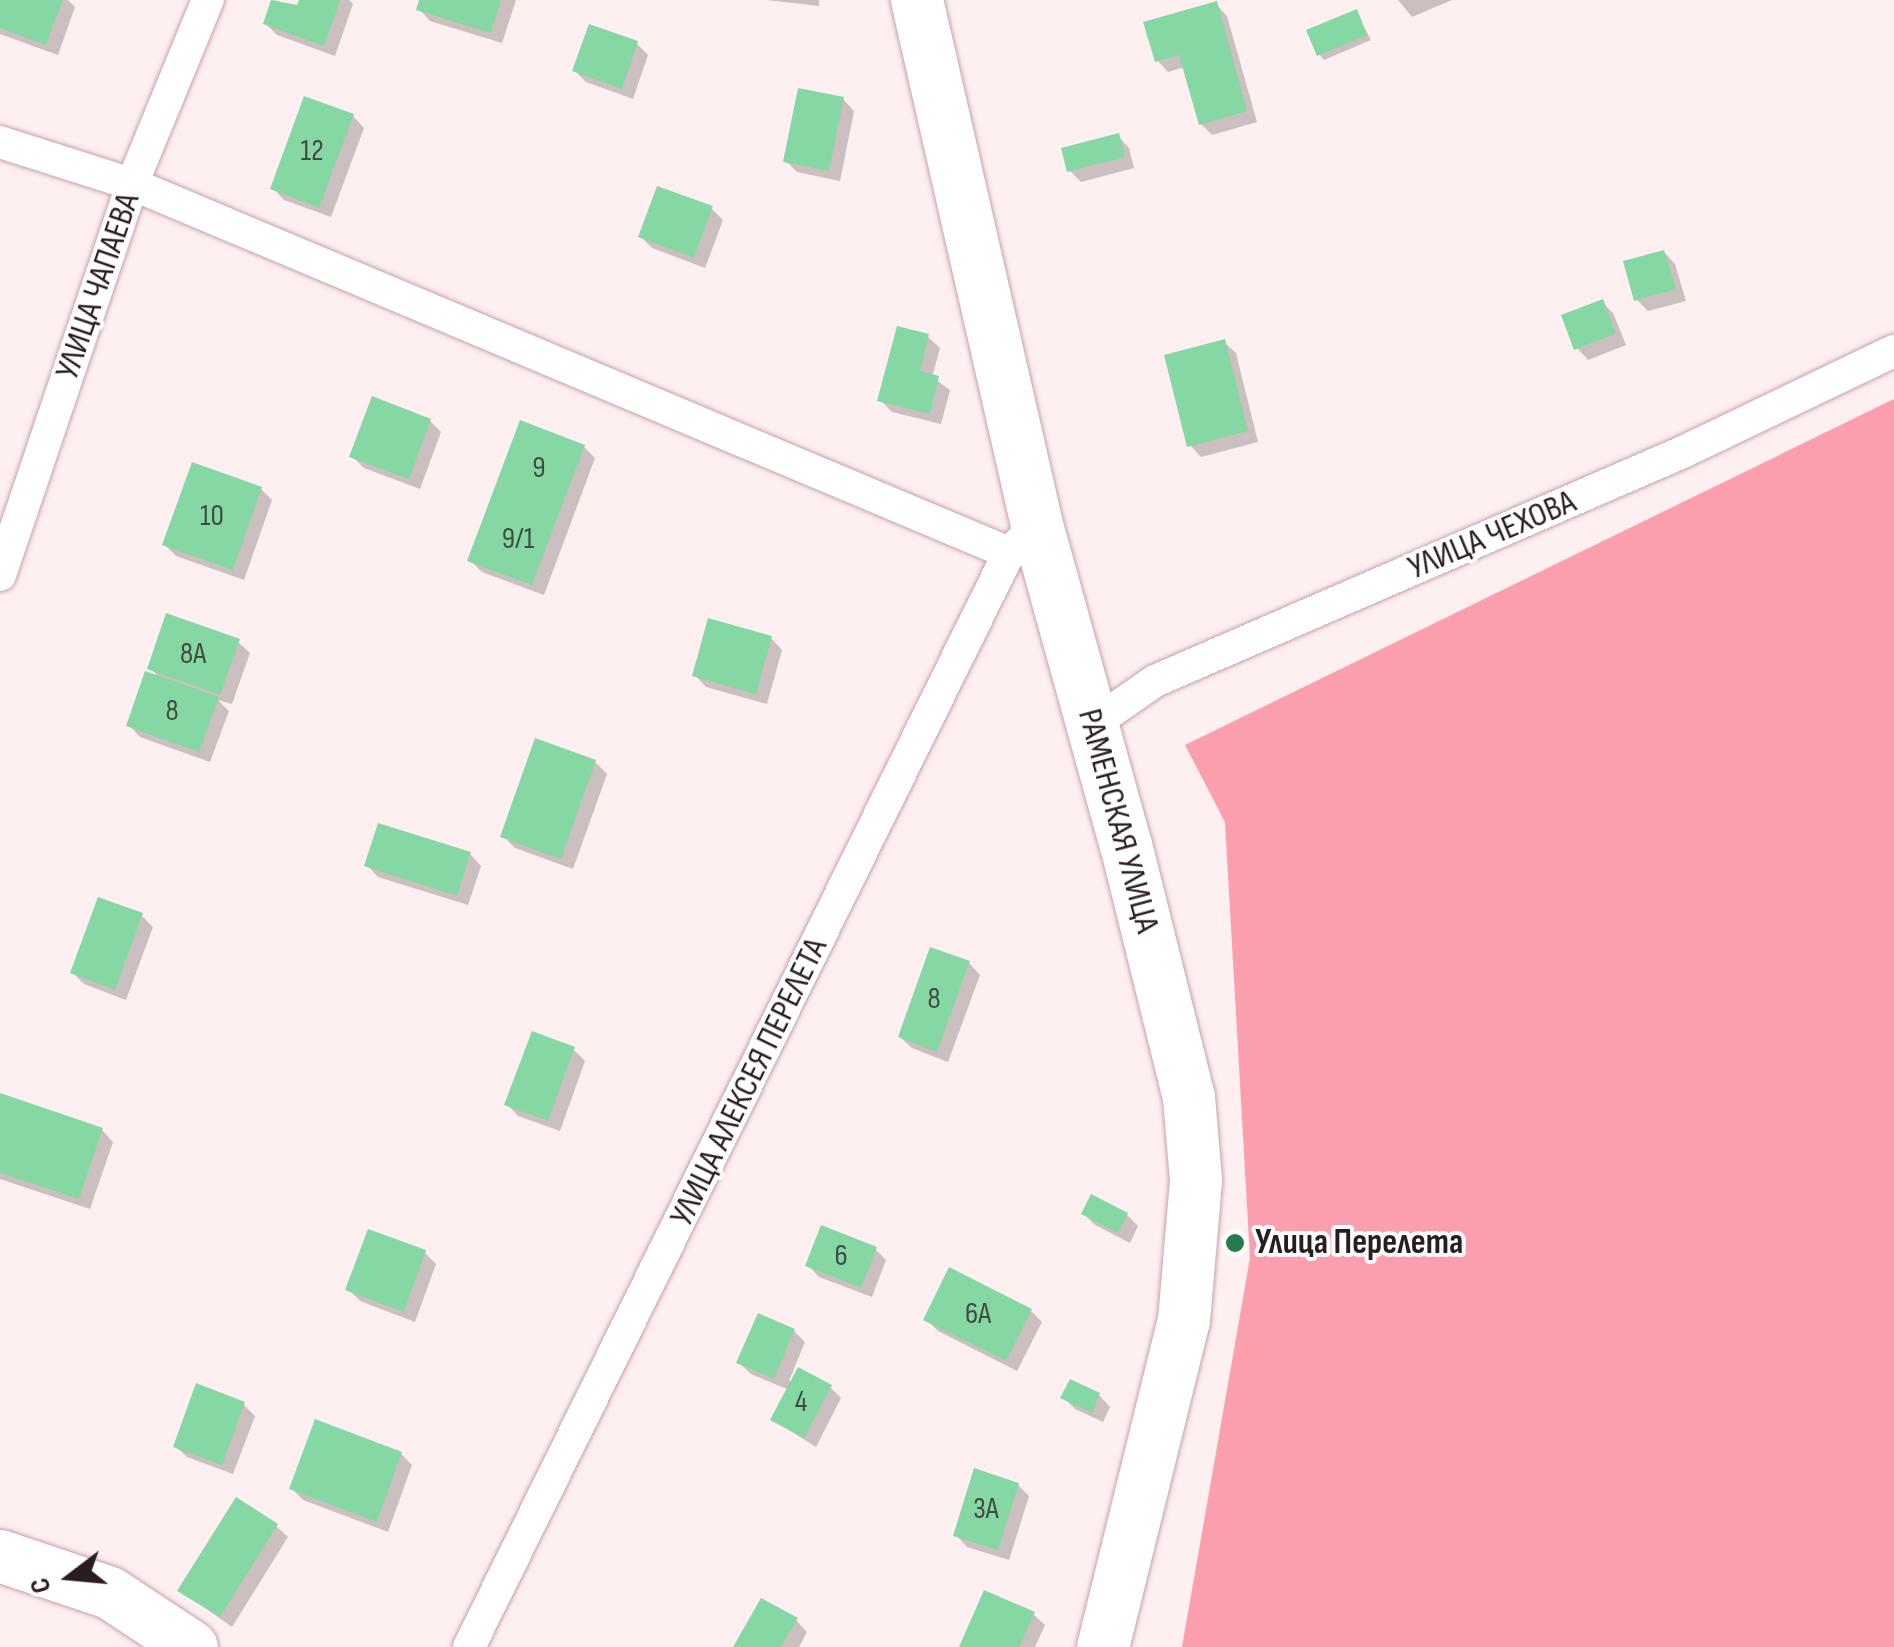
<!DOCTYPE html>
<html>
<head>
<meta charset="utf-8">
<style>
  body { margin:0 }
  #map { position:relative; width:1894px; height:1647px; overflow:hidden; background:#feeff1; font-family:"Sofia Sans Condensed",sans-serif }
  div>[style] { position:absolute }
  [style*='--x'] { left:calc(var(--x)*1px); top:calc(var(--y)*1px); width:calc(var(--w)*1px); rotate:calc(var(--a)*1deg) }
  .forest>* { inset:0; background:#fb9faf }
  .shadow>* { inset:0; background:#0003 }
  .building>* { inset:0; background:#85d8a4 }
  .roads { filter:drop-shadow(0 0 2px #c6a3a8) drop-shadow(0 0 2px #c6a3a8) }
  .minor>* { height:32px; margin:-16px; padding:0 16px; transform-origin:16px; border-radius:16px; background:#fff }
  .primary>* { height:52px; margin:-26px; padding:0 26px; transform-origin:26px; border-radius:26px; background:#fff }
  .dots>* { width:28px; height:28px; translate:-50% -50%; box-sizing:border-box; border:5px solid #fff; border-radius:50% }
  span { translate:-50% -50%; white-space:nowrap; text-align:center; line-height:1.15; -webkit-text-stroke:8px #fff; paint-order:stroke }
  .number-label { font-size:30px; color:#414c40 }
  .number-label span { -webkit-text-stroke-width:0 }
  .street-label { font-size:35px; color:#2a1d1f }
  .poi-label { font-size:35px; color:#2a1d1f; font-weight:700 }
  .left { translate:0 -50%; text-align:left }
  .north { position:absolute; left:20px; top:1527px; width:100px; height:100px; -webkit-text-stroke:8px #fff; paint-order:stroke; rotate:254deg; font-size:28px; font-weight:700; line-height:40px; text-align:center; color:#2a1d1f }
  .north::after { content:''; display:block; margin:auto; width:35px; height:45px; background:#2a1d1f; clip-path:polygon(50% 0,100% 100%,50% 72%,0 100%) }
</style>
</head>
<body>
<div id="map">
  <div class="forest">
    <i style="clip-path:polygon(1894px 399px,1894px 1647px,1182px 1647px,1250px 1258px,1225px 822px,1185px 745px)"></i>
  </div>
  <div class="shadow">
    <i style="clip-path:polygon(0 0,68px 0,75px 7px,58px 55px,0 34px)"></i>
    <i style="clip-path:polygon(274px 0,298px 8px,301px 0,349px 0,353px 4px,335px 56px,277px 35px,266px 24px)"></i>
    <i style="clip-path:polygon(422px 0,516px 0,502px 43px,430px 21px,419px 9px)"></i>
    <i style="clip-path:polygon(767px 0,819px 0,819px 6px)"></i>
    <i style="clip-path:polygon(1398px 0,1452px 0,1412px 17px)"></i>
    <i style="clip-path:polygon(1216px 4px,1227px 16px,1257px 122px,1212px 135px,1201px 124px,1185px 67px,1168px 72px,1157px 60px)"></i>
    <i style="clip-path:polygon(1356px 12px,1371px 40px,1324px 60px,1319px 54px)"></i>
    <i style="clip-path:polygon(637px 44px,648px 55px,633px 99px,586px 82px,575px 71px)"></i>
    <i style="clip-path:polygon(843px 99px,854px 111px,840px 181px,797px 172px,786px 161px)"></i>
    <i style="clip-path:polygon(353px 116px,364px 128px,331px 217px,284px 200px,273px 188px)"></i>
    <i style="clip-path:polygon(1118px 136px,1129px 148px,1134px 168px,1081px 182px,1069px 170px)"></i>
    <i style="clip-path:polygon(712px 209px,723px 220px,705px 268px,652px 248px,641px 237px)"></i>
    <i style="clip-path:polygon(1664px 252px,1675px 264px,1686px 301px,1648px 311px,1637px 300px)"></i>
    <i style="clip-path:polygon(1602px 302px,1613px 313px,1626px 345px,1588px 360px,1577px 348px)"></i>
    <i style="clip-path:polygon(928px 337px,940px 348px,932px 377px,950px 390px,941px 424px,892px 412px,880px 400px)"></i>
    <i style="clip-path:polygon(1224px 342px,1236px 353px,1258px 442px,1201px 457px,1190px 445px)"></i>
    <i style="clip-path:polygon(430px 421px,441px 432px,420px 489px,364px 468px,352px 456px)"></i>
    <i style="clip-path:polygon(584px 447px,595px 458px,544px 595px,482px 572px,470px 560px)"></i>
    <i style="clip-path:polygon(261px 489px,272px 500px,244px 580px,176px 556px,165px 545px)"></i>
    <i style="clip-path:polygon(771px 638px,782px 650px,767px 704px,706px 687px,695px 675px)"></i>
    <i style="clip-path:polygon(238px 642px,250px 653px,232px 704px,218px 700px,229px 711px,210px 762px,140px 737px,129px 725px,161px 679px,150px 668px)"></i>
    <i style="clip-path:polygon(595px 762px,607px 774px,573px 869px,515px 848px,503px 836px)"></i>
    <i style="clip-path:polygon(470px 854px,481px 866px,468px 905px,378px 877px,367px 865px)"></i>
    <i style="clip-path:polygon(142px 916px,153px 927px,126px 1000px,84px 984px,73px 973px)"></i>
    <i style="clip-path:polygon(969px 963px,980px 975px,948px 1062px,912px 1048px,900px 1037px)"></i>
    <i style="clip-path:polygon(574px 1050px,585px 1061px,560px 1131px,518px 1116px,507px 1104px)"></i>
    <i style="clip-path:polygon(0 1096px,102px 1130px,113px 1142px,90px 1209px,0 1179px)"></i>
    <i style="clip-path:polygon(1084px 1214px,1127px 1215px,1138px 1226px,1130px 1243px,1095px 1225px)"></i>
    <i style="clip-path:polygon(875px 1249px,886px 1260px,872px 1297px,819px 1277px,808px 1265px)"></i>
    <i style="clip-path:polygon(425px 1253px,436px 1264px,415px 1322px,360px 1301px,348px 1289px)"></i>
    <i style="clip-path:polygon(1031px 1311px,1042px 1322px,1017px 1371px,938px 1331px,926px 1319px)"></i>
    <i style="clip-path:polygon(794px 1331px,805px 1342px,789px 1381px,830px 1387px,841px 1398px,816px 1447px,773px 1420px,789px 1390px,751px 1374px,739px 1363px)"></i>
    <i style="clip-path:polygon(1099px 1395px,1110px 1407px,1103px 1422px,1075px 1409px,1063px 1397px)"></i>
    <i style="clip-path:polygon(243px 1404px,255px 1416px,233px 1474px,187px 1457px,175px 1446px)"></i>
    <i style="clip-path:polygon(401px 1454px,412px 1465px,388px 1532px,303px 1500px,292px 1489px)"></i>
    <i style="clip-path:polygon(1018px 1485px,1029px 1496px,1009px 1560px,967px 1547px,956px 1535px)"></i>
    <i style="clip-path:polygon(276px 1526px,288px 1537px,232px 1627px,180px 1590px)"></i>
    <i style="clip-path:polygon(1033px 1614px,1045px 1625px,1035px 1647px,961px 1647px)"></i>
    <i style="clip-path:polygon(796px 1620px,807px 1632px,799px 1647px,736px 1647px)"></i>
  </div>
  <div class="building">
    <i style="clip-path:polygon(0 0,63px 0,46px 45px,0 28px)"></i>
    <i style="clip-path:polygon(271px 0,297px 5px,299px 0,340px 0,324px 46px,263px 24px)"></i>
    <i style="clip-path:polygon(419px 0,501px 0,491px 33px,416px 10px)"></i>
    <i style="clip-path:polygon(1217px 1px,1247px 111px,1199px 125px,1179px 55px,1155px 62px,1143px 22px)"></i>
    <i style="clip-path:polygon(1357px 9px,1367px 35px,1317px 56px,1306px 30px)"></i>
    <i style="clip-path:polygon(589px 24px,638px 41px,622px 89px,572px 71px)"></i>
    <i style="clip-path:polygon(798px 88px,844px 97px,829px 171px,783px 162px)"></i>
    <i style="clip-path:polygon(304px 96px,354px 114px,319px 208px,270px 189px)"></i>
    <i style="clip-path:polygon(1119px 133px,1125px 157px,1067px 172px,1061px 148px)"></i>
    <i style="clip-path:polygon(657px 186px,713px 206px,694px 258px,638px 237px)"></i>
    <i style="clip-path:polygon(1664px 250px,1676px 289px,1634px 301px,1623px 261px)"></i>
    <i style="clip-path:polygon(1603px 299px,1616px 333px,1574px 350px,1561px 315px)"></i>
    <i style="clip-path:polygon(897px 326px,929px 334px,920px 371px,939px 376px,930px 414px,877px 401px)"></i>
    <i style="clip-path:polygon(1225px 339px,1248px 431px,1187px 447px,1164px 355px)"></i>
    <i style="clip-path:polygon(372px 396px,431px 419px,409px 479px,349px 457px)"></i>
    <i style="clip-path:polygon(520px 420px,585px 445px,532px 585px,467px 561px)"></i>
    <i style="clip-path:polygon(192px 462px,262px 487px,233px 570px,162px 545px)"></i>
    <i style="clip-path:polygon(166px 613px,240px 639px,220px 695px,147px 669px)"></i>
    <i style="clip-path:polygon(708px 618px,772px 636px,756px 694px,692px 676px)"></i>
    <i style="clip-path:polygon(145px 671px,219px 697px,199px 752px,126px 726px)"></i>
    <i style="clip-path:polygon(535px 738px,596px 760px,561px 859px,500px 837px)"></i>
    <i style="clip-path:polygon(378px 823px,471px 852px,457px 896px,364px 866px)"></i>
    <i style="clip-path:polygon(98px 897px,143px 913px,115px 990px,70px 973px)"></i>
    <i style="clip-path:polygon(930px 947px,970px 961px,937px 1052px,898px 1037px)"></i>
    <i style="clip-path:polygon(532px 1031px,575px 1047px,548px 1121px,504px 1105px)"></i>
    <i style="clip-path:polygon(0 1093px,103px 1128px,79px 1199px,0 1173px)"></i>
    <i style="clip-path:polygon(1091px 1194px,1128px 1213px,1118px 1233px,1081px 1214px)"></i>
    <i style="clip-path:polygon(821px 1225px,877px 1247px,861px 1288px,805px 1266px)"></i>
    <i style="clip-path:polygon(368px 1229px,426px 1250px,404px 1312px,345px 1290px)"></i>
    <i style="clip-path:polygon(949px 1267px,1032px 1309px,1006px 1361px,923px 1320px)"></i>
    <i style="clip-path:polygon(758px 1313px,795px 1329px,774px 1379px,736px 1363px)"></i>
    <i style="clip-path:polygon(798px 1367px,832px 1385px,804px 1438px,770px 1420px)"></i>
    <i style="clip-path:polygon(1070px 1379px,1100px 1393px,1092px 1413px,1060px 1398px)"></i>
    <i style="clip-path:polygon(196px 1383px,245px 1402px,222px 1465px,173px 1447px)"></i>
    <i style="clip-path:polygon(315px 1419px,402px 1452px,377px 1522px,289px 1489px)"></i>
    <i style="clip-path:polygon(974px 1468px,1019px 1483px,998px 1550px,953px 1536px)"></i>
    <i style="clip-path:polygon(236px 1497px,278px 1524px,220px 1617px,177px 1591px)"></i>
    <i style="clip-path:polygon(984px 1590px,1035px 1612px,1019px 1647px,959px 1647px)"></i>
    <i style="clip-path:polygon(761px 1598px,798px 1618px,781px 1647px,733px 1647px)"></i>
  </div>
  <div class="roads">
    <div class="minor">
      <i style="--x:0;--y:142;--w:139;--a:17.7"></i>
      <i style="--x:132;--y:184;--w:951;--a:22.82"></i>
      <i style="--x:0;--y:575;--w:413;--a:-71.3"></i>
      <i style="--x:132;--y:184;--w:199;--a:-67.6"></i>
      <i style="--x:1093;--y:724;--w:75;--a:-34.7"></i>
      <i style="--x:1155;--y:681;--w:576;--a:-23.45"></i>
      <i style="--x:1683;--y:452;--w:234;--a:-25.6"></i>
      <i style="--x:469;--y:1647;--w:1220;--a:-63.73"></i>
      <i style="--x:1009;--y:553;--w:40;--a:-45"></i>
    </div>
    <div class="primary">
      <i style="--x:917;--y:0;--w:539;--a:77.12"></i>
      <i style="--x:1037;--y:525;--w:332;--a:74.5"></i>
      <i style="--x:1126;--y:845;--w:260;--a:76"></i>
      <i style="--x:1189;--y:1097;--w:84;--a:85.2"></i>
      <i style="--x:1196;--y:1181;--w:140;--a:94.9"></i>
      <i style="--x:1184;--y:1320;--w:337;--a:103.9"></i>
      <i style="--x:0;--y:1556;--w:116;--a:18.6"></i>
      <i style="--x:110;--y:1593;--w:98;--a:33.4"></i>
    </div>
  </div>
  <div class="dots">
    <i style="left:1235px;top:1243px;background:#267a4c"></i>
  </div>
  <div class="number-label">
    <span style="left:312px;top:151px">12</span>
    <span style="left:539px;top:468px">9</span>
    <span style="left:212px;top:516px">10</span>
    <span style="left:518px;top:539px">9/1</span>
    <span style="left:193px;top:654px">8А</span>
    <span style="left:172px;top:711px">8</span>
    <span style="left:934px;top:999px">8</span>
    <span style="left:841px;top:1256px">6</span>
    <span style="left:978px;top:1314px">6А</span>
    <span style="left:801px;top:1402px">4</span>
    <span style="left:986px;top:1509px">3А</span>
  </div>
  <div class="street-label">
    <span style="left:98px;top:286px;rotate:-71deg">УЛИЦА ЧАПАЕВА</span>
    <span style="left:1492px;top:535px;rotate:-23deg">УЛИЦА ЧЕХОВА</span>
    <span style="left:1118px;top:821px;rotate:75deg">РАМЕНСКАЯ УЛИЦА</span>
    <span style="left:749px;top:1082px;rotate:-64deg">УЛИЦА АЛЕКСЕЯ ПЕРЕЛЕТА</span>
  </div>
  <div class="poi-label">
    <span class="left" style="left:1255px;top:1243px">Улица Перелета</span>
  </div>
  <div class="north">С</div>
</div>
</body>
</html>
